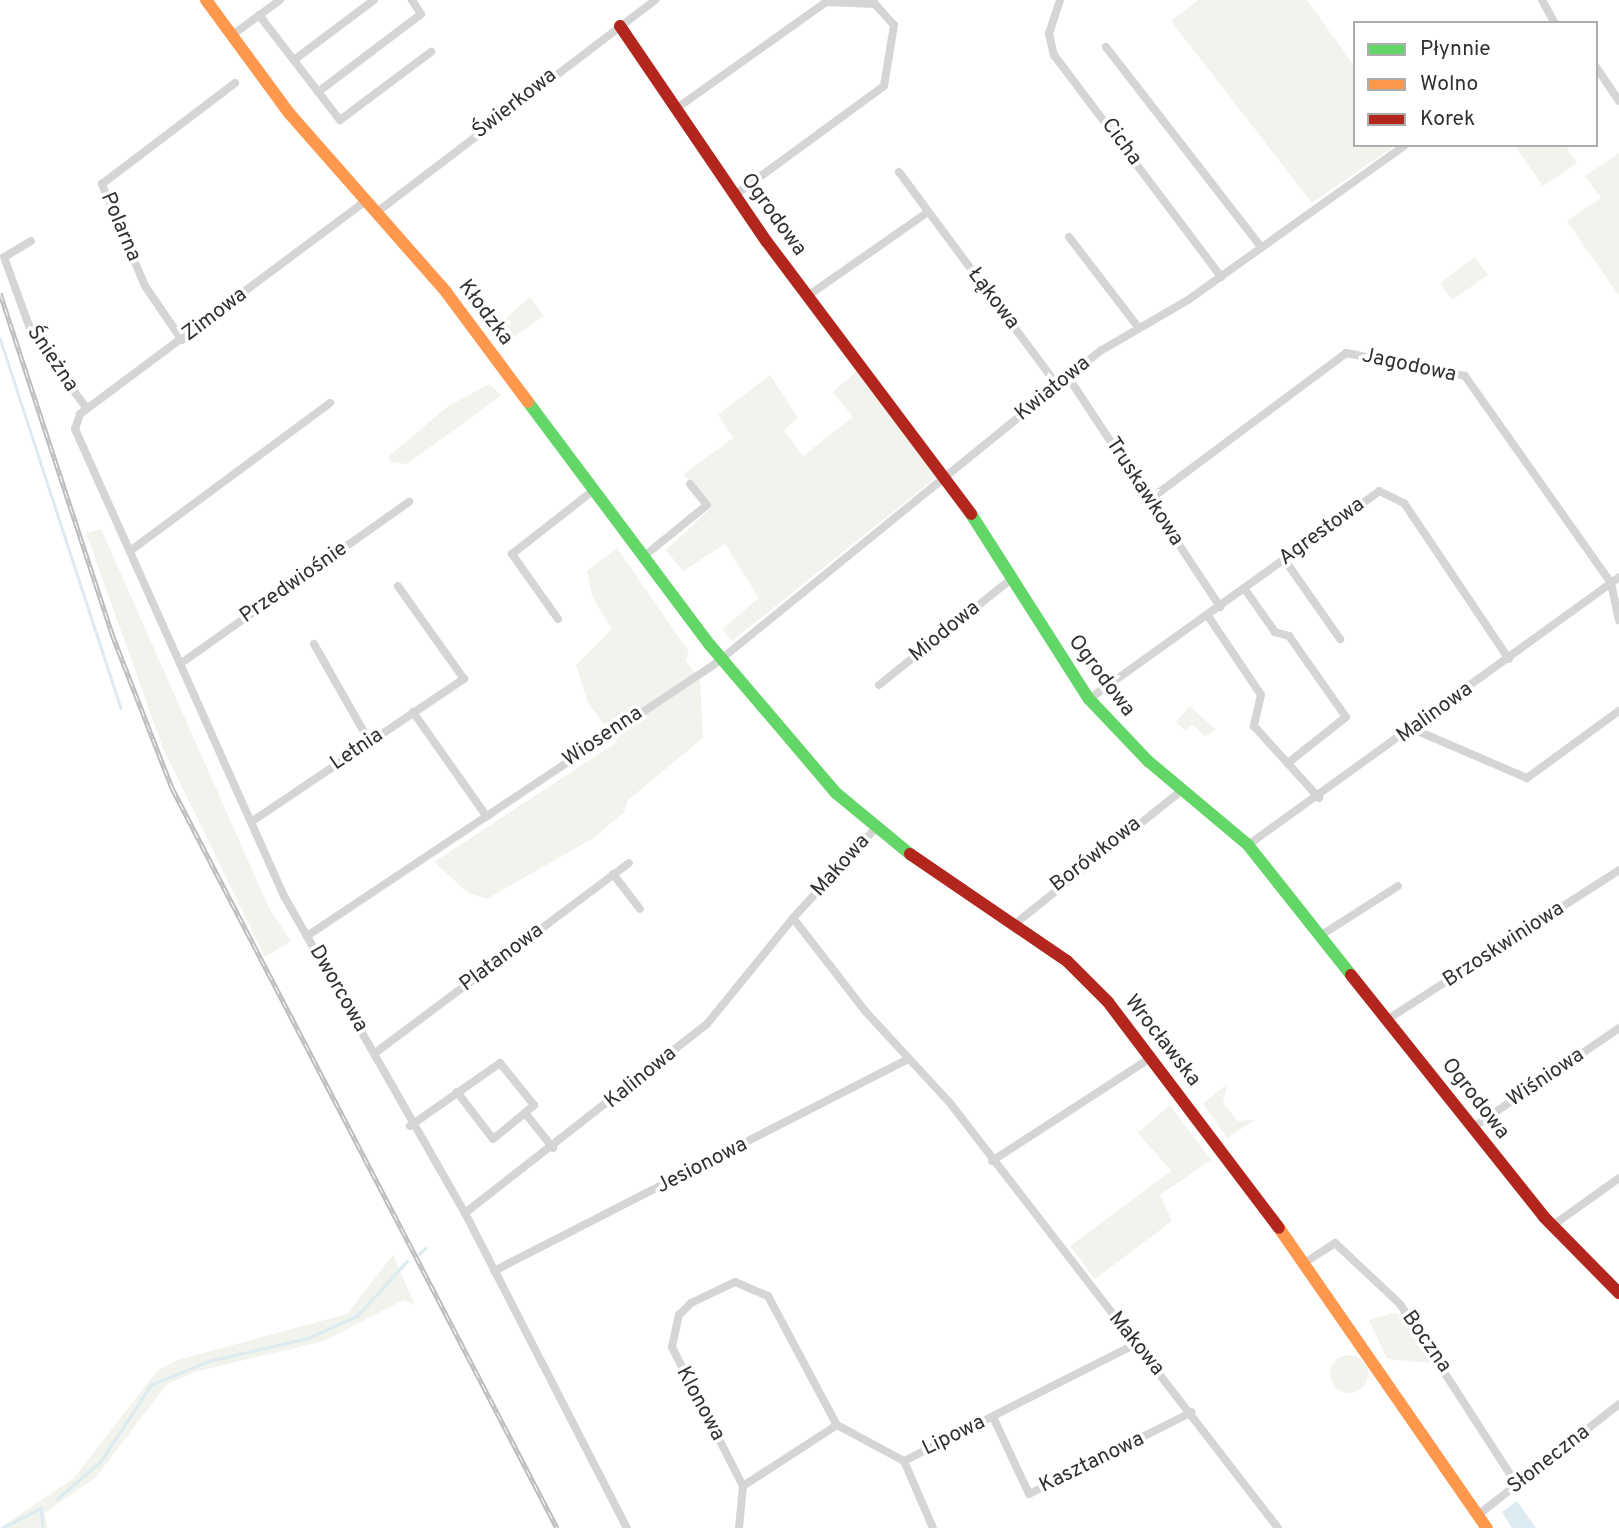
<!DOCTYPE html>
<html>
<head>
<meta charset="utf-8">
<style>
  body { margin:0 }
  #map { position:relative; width:1619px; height:1528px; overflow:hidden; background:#fff; font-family:Overpass,sans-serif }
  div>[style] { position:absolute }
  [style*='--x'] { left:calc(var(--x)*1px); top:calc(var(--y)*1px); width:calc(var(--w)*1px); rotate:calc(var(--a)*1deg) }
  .green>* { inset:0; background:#f1f3ec }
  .round { border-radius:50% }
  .water>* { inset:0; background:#dcebf1 }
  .stream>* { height:2.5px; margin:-1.25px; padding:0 1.25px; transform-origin:1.25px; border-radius:1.25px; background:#dcebf1 }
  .street>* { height:8px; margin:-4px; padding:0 4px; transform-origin:4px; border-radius:4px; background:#d5d5d5 }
  .fast>* { height:12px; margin:-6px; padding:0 6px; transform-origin:6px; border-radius:6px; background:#63d668 }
  .slow>* { height:12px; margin:-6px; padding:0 6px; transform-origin:6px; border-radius:6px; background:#ff974d }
  .jam>* { height:12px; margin:-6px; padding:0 6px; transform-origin:6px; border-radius:6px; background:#b3261e }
  .rail>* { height:5px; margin-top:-2.5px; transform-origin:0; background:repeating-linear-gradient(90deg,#fff 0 8px,#bdbdbd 0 16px); box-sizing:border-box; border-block:2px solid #bdbdbd }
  span { translate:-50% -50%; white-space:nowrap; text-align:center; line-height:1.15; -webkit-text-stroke:7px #fff; paint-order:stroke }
  .street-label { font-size:21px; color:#313131 }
  .legend { position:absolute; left:1353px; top:21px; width:245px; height:126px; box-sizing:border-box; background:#fff; border:2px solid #adadad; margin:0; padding:9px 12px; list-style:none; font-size:21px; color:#313131 }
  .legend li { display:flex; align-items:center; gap:14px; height:35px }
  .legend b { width:35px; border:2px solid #adadad }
</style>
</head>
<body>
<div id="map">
  <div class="green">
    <i style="clip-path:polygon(1198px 0,1307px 0,1355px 67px,1355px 145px,1396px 145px,1312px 203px,1171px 21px)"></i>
    <i style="clip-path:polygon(1514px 145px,1565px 145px,1577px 163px,1543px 186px)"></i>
    <i style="clip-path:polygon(1619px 153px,1619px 296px,1567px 221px,1601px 198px,1585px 176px)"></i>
    <i style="clip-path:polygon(1475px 257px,1488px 275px,1452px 300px,1440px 283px)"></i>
    <i style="clip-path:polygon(530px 297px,544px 316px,504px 344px,493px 329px)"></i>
    <i style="clip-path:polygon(857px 371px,943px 472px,732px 641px,722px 629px,759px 598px,725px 544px,683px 571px,666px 550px,711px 508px,684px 474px,733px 438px,718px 415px,770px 375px,798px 418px,784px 430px,803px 456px,853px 417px,833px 392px)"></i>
    <i style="clip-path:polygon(489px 384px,502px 395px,407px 464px,391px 462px,388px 457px,447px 407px)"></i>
    <i style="clip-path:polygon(101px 529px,270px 910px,291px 941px,265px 957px,163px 748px,86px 533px)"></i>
    <i style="clip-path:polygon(617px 548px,689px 652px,686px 660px,700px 681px,703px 738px,628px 800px,624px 812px,595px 837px,487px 899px,468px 893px,434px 862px,617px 742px,588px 703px,576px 665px,612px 629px,593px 598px,587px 571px)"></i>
    <i style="clip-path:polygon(1190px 706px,1216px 730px,1205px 736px,1192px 724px,1185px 730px,1176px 722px)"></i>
    <i style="clip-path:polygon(1227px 1084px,1223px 1102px,1237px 1121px,1255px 1120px,1227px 1138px,1203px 1104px)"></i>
    <i style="clip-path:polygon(1170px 1105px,1211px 1160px,1160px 1195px,1172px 1221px,1095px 1279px,1070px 1246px,1171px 1171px,1138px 1133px)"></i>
    <i style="clip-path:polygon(393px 1255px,415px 1305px,403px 1300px,324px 1341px,195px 1372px,166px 1385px,96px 1477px,45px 1513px,47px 1528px,0 1528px,74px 1478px,157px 1371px,178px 1360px,347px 1314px)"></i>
    <i style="clip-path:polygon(1392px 1313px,1419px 1318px,1440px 1351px,1430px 1363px,1387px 1359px,1369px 1320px)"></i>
    <i class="round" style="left:1330px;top:1355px;width:38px;height:38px"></i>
  </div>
  <div class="water">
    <i style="clip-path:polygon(1517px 1501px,1536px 1528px,1512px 1528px,1502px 1512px)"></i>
  </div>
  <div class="stream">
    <i style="--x:0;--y:338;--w:389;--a:71.9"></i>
    <i style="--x:419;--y:1254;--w:9;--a:-41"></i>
    <i style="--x:57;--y:1499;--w:57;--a:-40.7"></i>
    <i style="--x:100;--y:1462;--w:92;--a:-56.5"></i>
    <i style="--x:151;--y:1385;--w:63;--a:-22.5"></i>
    <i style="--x:209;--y:1361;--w:102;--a:-13.1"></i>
    <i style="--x:308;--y:1338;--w:54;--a:-24.2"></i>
    <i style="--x:357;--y:1316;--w:74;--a:-47.7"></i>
    <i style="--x:2;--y:1528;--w:44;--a:-27.1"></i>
    <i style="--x:41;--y:1508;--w:20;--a:84"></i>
  </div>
  <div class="street">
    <i style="--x:1060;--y:0;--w:36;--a:108"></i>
    <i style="--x:1049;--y:34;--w:22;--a:77"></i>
    <i style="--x:1054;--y:55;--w:278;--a:53"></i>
    <i style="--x:1542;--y:0;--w:26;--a:61"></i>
    <i style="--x:259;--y:15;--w:133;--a:52.4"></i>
    <i style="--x:340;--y:120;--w:114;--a:-36.8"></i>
    <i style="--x:231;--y:36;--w:61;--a:-36.3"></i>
    <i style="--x:1106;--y:47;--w:254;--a:52.2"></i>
    <i style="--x:294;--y:60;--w:100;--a:-36.9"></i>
    <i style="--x:1596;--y:67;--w:41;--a:55.9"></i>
    <i style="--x:318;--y:92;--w:129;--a:-37.1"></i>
    <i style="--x:421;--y:14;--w:17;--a:-123"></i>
    <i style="--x:677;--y:108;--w:183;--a:-35.4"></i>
    <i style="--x:826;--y:2;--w:49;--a:2.3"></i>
    <i style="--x:875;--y:4;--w:28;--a:48"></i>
    <i style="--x:894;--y:25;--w:62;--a:99.3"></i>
    <i style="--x:884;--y:86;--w:185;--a:143.8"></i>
    <i style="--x:899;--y:172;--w:267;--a:53.4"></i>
    <i style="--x:367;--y:200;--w:358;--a:143.3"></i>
    <i style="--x:80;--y:414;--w:16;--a:108"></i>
    <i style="--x:75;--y:429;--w:512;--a:65.89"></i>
    <i style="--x:284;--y:896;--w:365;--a:60.3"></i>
    <i style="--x:465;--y:1213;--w:354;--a:62.8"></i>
    <i style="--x:377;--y:212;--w:350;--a:-37.3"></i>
    <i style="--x:1069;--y:237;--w:113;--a:52.5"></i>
    <i style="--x:31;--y:241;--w:31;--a:149"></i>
    <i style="--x:4;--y:257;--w:82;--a:70"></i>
    <i style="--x:32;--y:334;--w:93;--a:53.7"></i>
    <i style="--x:809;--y:295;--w:145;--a:-34.9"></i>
    <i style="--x:182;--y:340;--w:65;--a:-124.4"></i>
    <i style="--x:145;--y:286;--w:111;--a:-112.9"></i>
    <i style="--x:102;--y:184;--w:167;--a:-37.2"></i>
    <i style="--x:1068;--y:377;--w:276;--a:56.5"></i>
    <i style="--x:1149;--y:500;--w:246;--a:-36.7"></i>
    <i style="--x:1346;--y:353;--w:121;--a:10.9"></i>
    <i style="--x:1465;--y:376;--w:253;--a:54.8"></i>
    <i style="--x:1611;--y:583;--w:38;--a:78"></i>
    <i style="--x:130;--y:551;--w:249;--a:-36.5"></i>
    <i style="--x:643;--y:557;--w:82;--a:-39.1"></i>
    <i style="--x:707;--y:505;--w:27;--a:-129"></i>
    <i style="--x:1284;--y:559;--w:98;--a:55"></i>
    <i style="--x:1244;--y:588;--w:54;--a:54.8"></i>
    <i style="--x:1275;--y:632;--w:15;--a:16"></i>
    <i style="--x:1289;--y:636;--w:99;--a:54.9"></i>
    <i style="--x:1346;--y:717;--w:74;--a:141.6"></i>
    <i style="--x:1208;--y:616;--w:95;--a:56.1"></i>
    <i style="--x:1261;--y:695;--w:32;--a:103"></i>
    <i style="--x:1254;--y:726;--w:97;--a:47.9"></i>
    <i style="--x:558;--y:619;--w:80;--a:-125.3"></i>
    <i style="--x:512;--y:554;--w:104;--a:-38"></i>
    <i style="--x:314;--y:644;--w:112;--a:60.4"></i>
    <i style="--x:180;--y:664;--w:281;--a:-35.3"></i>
    <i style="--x:879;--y:685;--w:168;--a:-38.7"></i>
    <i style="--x:1089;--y:699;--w:357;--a:-35.6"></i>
    <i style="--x:1379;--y:491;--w:28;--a:26"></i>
    <i style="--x:1404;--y:503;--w:188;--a:56.1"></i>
    <i style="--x:413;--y:712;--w:128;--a:54.8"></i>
    <i style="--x:1413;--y:729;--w:124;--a:23.3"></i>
    <i style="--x:1527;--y:778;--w:114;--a:-36.1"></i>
    <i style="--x:251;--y:822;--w:257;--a:-33.9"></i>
    <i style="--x:464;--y:679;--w:114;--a:-125.4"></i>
    <i style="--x:874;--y:830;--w:120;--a:132.6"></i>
    <i style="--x:793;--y:918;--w:119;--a:52.2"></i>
    <i style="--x:866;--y:1012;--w:124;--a:47.3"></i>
    <i style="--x:950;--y:1103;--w:537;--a:52.34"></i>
    <i style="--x:1248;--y:845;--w:458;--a:-35.8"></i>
    <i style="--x:613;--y:874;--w:44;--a:52.4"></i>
    <i style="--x:1015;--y:924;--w:214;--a:-38.7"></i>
    <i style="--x:1323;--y:934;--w:89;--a:-32.6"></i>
    <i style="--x:307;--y:936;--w:490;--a:-33.7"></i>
    <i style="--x:715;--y:664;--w:498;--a:-39.1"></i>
    <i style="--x:1102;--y:350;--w:99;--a:-30.2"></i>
    <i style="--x:1188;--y:300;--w:267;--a:-35.5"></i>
    <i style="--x:1388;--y:1019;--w:275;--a:-32.8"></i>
    <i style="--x:375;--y:1053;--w:317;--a:-36.8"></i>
    <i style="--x:457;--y:1092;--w:59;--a:52.5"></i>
    <i style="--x:493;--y:1139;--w:41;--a:-39.1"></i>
    <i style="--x:410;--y:1126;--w:110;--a:-35"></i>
    <i style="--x:500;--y:1063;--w:54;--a:51"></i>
    <i style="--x:534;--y:1105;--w:12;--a:138"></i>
    <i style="--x:525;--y:1113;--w:45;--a:51.3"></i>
    <i style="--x:1472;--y:1128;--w:178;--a:-34.2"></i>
    <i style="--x:992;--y:1161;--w:191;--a:-33"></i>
    <i style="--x:465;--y:1213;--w:307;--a:-38"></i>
    <i style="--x:707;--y:1024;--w:136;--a:-50.9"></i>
    <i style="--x:1552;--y:1226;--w:82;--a:-35.6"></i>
    <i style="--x:1306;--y:1262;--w:35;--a:-33"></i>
    <i style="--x:1335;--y:1243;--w:89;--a:43.2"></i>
    <i style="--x:1400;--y:1304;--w:216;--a:57.1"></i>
    <i style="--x:494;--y:1271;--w:465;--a:-27.1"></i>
    <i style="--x:993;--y:1417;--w:85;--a:64.9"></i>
    <i style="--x:1029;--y:1494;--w:182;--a:-26.7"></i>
    <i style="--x:904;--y:1461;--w:73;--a:66.6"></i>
    <i style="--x:743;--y:1486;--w:156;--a:-117.1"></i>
    <i style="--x:672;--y:1347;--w:33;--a:-78"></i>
    <i style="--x:679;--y:1315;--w:17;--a:-45"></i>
    <i style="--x:691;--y:1303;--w:49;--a:-25.5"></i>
    <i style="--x:735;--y:1282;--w:36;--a:23"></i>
    <i style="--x:768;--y:1296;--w:146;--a:61.9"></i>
    <i style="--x:1478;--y:1515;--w:179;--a:-38.2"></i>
    <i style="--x:739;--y:1528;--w:42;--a:-84.6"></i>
    <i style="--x:743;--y:1486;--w:112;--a:-33"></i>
    <i style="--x:837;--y:1425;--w:76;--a:28.2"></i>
    <i style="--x:904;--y:1461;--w:260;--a:-26.8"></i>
  </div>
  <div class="fast">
    <i style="--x:528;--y:402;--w:304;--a:53.2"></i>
    <i style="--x:710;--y:645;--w:194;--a:49.6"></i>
    <i style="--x:836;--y:793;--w:96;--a:39.5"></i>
    <i style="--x:971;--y:514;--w:219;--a:57.5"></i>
    <i style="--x:1089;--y:699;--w:86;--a:46.4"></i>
    <i style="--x:1148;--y:761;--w:131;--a:40"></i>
    <i style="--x:1248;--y:845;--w:166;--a:51.6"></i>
  </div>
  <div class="slow">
    <i style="--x:206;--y:0;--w:140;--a:53.7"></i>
    <i style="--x:289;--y:113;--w:238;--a:48.7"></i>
    <i style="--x:446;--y:292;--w:137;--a:53.3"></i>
    <i style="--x:1279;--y:1228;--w:365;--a:55.3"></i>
  </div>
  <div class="jam">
    <i style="--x:620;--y:26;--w:261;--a:55.8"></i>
    <i style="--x:767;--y:242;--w:340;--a:53.1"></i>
    <i style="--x:910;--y:854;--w:190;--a:34.3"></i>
    <i style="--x:1067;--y:961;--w:58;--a:45"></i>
    <i style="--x:1108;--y:1002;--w:283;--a:52.9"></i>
    <i style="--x:1351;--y:975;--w:310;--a:51.4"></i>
    <i style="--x:1544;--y:1217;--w:107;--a:45.4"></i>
  </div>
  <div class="rail">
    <i style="--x:0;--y:293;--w:359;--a:71.8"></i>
    <i style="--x:112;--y:634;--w:165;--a:68.7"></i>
    <i style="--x:172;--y:788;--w:834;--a:62.51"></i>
  </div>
  <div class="street-label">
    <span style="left:515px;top:104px;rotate:-38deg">Świerkowa</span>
    <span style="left:1121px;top:142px;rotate:54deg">Cicha</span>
    <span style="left:773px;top:215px;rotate:54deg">Ogrodowa</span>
    <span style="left:120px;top:227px;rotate:67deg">Polarna</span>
    <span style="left:993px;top:299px;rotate:53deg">Łąkowa</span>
    <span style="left:485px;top:313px;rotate:53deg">Kłodzka</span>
    <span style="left:215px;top:315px;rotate:-37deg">Zimowa</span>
    <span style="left:52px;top:359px;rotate:56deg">Śnieżna</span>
    <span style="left:1409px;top:366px;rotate:12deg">Jagodowa</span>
    <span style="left:1053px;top:389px;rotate:-39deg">Kwiatowa</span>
    <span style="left:1144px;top:492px;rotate:57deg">Truskawkowa</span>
    <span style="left:1322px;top:532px;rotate:-36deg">Agrestowa</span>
    <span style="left:294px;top:583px;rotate:-35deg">Przedwiośnie</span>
    <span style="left:945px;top:632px;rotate:-39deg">Miodowa</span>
    <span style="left:1101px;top:676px;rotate:53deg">Ogrodowa</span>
    <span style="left:1435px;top:713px;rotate:-36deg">Malinowa</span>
    <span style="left:603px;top:737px;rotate:-34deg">Wiosenna</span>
    <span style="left:357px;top:750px;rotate:-34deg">Letnia</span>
    <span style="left:1096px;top:855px;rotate:-38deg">Borówkowa</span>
    <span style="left:841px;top:866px;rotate:-48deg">Makowa</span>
    <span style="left:1504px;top:945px;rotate:-33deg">Brzoskwiniowa</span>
    <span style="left:502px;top:958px;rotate:-37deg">Platanowa</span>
    <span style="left:338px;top:989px;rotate:60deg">Dworcowa</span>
    <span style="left:1162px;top:1041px;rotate:52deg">Wrocławska</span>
    <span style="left:641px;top:1078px;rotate:-39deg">Kalinowa</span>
    <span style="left:1546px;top:1078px;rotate:-34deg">Wiśniowa</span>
    <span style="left:1475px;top:1099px;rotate:52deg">Ogrodowa</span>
    <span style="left:702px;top:1166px;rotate:-27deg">Jesionowa</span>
    <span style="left:1426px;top:1342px;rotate:55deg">Boczna</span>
    <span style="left:1136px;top:1344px;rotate:51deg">Makowa</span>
    <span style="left:700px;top:1404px;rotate:62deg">Klonowa</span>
    <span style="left:954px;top:1436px;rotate:-26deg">Lipowa</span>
    <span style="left:1549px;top:1460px;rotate:-38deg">Słoneczna</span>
    <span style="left:1092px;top:1463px;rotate:-26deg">Kasztanowa</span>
  </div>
  <ul class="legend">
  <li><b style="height:9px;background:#63d668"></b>Płynnie</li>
  <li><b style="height:9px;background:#ff974d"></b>Wolno</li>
  <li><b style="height:9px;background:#b3261e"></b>Korek</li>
  </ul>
</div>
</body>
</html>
